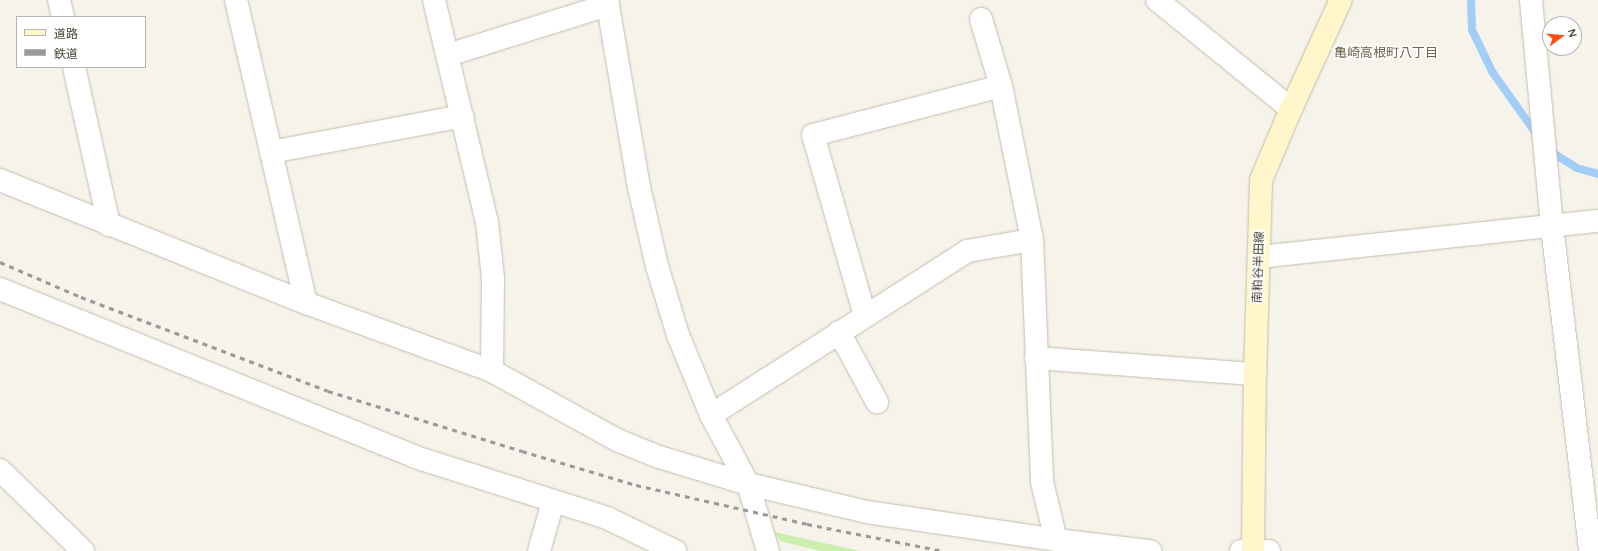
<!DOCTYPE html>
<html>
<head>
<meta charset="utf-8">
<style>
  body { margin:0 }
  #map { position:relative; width:1598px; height:551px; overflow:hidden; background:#f6f3ea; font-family:Quicksand,"Noto Sans JP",sans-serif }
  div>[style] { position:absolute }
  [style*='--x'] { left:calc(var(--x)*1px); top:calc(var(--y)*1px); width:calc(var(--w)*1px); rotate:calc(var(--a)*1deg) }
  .green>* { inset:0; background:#cceeaf }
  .stream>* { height:8px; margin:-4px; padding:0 4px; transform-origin:4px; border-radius:4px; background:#a2cdf7 }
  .roads { filter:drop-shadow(0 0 1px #c3bdab) drop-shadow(0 0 1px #c3bdab) }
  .minor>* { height:22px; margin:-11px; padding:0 11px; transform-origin:11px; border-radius:11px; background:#fff }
  .tertiary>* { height:22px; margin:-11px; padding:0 11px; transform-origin:11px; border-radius:11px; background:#fff }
  .secondary>* { height:22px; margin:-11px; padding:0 11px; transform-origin:11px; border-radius:11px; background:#fff7cb }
  .rail>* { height:3px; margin-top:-1.5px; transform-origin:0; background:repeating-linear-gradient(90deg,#999 0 5px,transparent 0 10px) }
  span { translate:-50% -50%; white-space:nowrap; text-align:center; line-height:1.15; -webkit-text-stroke:3.5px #fff; paint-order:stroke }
  .street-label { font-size:12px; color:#4b4537 }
  .neighbourhood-label { font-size:13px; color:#6f644d }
  .legend { position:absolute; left:16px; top:16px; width:130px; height:52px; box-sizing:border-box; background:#fff; border:1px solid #b7b5af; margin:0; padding:5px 7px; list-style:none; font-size:12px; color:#4b4537 }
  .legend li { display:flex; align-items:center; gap:8px; height:20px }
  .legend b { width:20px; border:1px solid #b7b5af }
  .north { position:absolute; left:1542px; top:16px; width:40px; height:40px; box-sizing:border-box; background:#fff; border:1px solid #b7b5af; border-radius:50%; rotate:74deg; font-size:11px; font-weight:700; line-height:16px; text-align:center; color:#4b4537 }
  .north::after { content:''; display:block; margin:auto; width:14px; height:18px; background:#ff4e18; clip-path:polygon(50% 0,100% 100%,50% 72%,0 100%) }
</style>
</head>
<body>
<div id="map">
  <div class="green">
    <i style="clip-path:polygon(774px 532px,860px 551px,820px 551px,780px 541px)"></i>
  </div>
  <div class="stream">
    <i style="--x:1471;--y:0;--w:30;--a:88"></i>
    <i style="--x:1472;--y:30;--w:48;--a:64"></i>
    <i style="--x:1493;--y:73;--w:72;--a:54.6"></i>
    <i style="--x:1553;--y:153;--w:28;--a:32"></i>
    <i style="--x:1577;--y:168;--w:22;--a:16"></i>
  </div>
  <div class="roads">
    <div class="minor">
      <i style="--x:59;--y:0;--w:17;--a:77"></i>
      <i style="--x:236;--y:0;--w:311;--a:77"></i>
      <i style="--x:434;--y:0;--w:228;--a:76.6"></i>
      <i style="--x:487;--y:222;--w:56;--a:83.9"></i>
      <i style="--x:493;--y:278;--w:93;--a:90.6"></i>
      <i style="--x:607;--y:0;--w:190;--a:80.3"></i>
      <i style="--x:639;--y:187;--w:81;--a:77.2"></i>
      <i style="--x:657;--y:266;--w:72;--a:73.1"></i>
      <i style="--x:678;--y:335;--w:87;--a:67.6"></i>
      <i style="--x:711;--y:415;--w:78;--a:61.8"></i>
      <i style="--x:748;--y:484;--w:70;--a:73.4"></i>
      <i style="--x:1157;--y:0;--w:173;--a:39.1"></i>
      <i style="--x:1531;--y:0;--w:227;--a:84.7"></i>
      <i style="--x:1552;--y:226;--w:327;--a:83.3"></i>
      <i style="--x:981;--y:19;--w:70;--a:73.4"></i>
      <i style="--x:1001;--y:86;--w:157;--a:78.6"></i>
      <i style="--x:1032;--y:240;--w:242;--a:87.6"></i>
      <i style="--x:1042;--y:482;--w:60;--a:76.4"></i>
      <i style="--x:448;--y:55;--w:168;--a:-17.4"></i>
      <i style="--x:74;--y:67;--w:162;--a:77.5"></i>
      <i style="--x:271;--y:152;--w:195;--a:-10.6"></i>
      <i style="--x:0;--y:180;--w:330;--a:21.9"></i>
      <i style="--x:306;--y:303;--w:198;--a:20.1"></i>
      <i style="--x:492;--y:371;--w:143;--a:28.9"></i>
      <i style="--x:617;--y:440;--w:42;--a:22.3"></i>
      <i style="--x:656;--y:456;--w:96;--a:16.9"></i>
      <i style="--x:748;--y:484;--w:122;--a:13.2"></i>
      <i style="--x:867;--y:512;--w:191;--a:8.4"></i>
      <i style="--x:1056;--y:540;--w:95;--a:6.7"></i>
      <i style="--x:1259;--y:257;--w:341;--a:-6.1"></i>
      <i style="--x:0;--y:289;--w:448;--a:22"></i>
      <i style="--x:415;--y:457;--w:201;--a:17.6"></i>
      <i style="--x:607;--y:518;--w:76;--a:25.9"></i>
      <i style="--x:865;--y:316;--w:188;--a:-106"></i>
      <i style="--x:813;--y:135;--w:194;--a:-14.6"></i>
      <i style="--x:839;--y:332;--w:80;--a:61.5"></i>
      <i style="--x:1036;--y:358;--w:220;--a:4.2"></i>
      <i style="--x:711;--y:415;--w:304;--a:-32.6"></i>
      <i style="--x:967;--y:251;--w:66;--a:-9.6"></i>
      <i style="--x:539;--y:551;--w:51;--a:-74.1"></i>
      <i style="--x:1241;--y:551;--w:28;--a:0"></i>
    </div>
    <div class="tertiary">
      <i style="--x:0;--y:470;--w:116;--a:44.3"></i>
    </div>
    <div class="secondary">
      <i style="--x:1253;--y:551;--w:177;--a:-89.4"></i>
      <i style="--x:1255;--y:374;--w:194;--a:-88.2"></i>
      <i style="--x:1261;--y:180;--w:77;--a:-67.1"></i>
      <i style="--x:1291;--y:109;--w:120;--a:-65.4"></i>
    </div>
  </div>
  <div class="rail">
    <i style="--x:0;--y:262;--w:88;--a:23.4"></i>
    <i style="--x:81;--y:297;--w:264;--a:20.8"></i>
    <i style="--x:328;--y:391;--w:203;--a:17.2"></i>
    <i style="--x:522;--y:451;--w:119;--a:16.6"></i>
    <i style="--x:636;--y:485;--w:175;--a:12.8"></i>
    <i style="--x:807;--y:524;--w:139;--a:11.2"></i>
  </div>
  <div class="street-label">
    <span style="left:1258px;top:267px;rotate:-88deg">南粕谷半田線</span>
  </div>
  <div class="neighbourhood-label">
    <span style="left:1386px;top:52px">亀崎高根町八丁目</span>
  </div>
  <ul class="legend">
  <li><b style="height:5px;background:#fff7cb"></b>道路</li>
  <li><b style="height:5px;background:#999"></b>鉄道</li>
  </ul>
  <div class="north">N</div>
</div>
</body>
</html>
